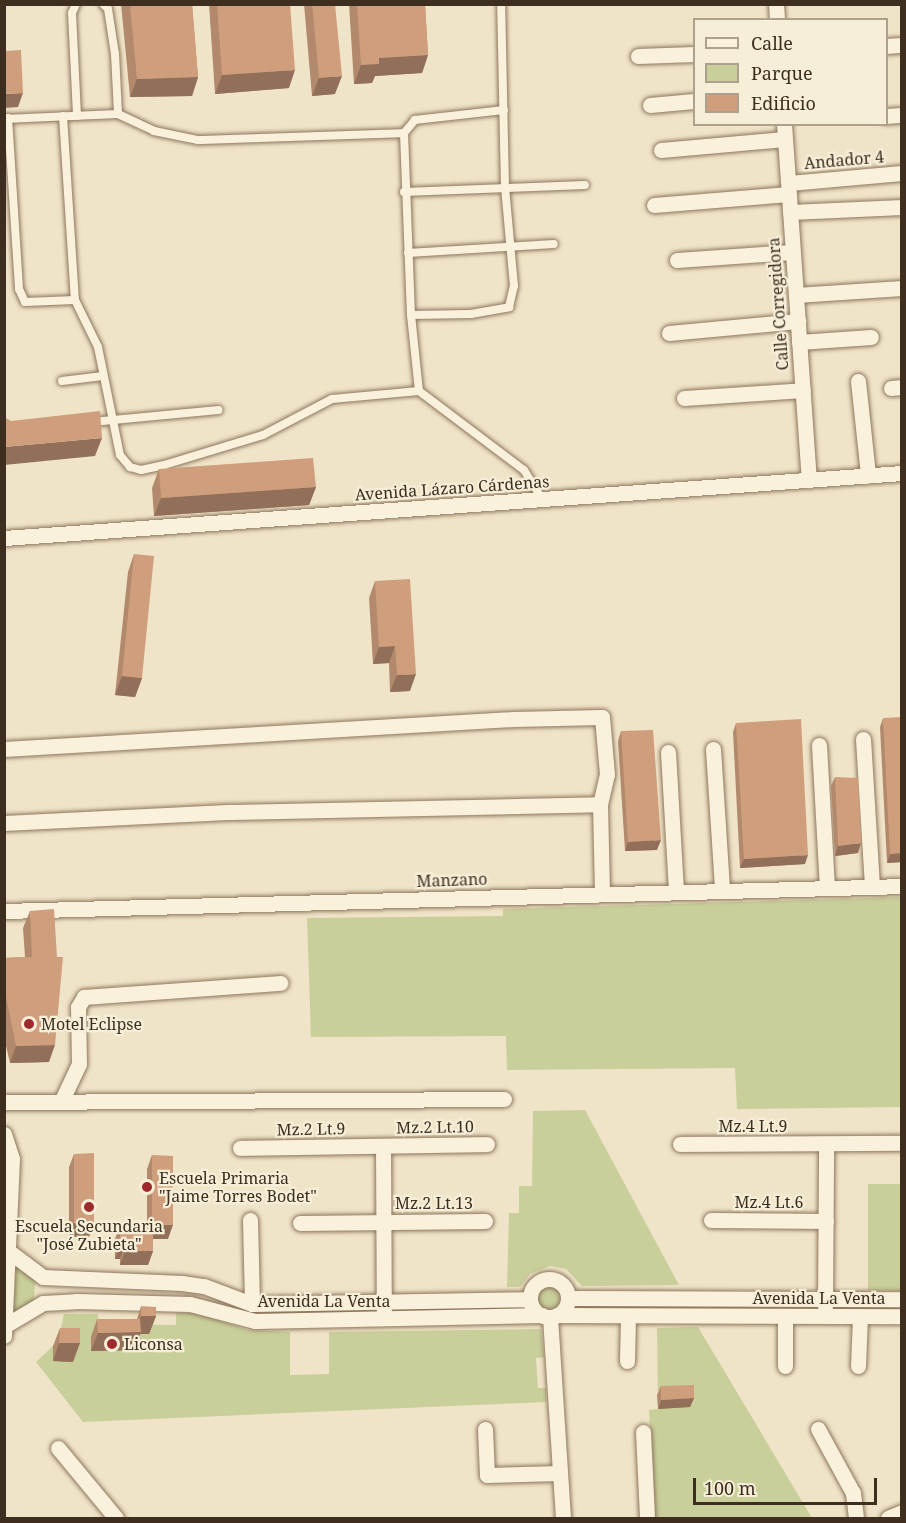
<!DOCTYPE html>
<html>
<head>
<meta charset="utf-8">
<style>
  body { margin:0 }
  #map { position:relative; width:906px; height:1523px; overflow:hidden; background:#f0e4c8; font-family:"Noto Serif",serif }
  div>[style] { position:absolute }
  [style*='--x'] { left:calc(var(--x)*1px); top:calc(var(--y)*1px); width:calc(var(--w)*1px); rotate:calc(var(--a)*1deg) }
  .green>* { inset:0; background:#c9cf9b }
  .round { border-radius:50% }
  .roads { filter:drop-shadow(0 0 2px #8d765c) drop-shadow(0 0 2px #8d765c) }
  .lane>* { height:8px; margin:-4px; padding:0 4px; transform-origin:4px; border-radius:4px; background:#faf1dc }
  .street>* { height:15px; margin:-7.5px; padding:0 7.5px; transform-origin:7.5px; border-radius:7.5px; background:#faf1dc }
  .street>.ring { margin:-7.5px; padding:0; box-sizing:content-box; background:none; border:15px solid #faf1dc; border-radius:50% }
  .wall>* { inset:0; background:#b2896c }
  .shaded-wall>* { inset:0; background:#916f58 }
  .building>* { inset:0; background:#cf9f7d }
  .dots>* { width:16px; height:16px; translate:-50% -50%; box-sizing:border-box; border:3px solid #f7eed8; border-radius:50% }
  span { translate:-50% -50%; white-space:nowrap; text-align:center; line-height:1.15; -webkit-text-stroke:4.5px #f7eed8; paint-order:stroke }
  .street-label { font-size:16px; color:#3d2e20 }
  .poi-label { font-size:16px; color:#3d2e20 }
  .left { translate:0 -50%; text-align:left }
  .frame { position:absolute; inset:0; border:6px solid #3d2e20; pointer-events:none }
  .legend { position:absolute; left:693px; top:18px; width:195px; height:108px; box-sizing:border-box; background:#f7eed8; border:2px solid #ada18e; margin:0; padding:8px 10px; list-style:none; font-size:18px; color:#3d2e20 }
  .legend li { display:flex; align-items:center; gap:12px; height:30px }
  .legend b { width:30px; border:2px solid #ada18e }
  .scale { position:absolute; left:693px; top:1478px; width:184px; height:27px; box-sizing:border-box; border:3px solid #3d2e20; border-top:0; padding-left:8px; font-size:18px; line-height:21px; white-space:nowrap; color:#3d2e20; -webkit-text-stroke:4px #f7eed8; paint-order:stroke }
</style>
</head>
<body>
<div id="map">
  <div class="green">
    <i style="clip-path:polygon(901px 897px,901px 1107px,737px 1109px,735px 1068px,507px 1070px,506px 1036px,311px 1037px,307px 918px,503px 916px,503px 909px)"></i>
    <i style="clip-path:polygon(585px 1110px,679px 1285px,582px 1286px,566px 1269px,550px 1266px,530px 1274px,520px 1287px,507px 1287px,509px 1213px,519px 1213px,519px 1186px,532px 1186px,533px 1111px)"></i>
    <i style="clip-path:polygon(868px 1184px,901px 1184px,900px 1291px,868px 1290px)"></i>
    <i style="clip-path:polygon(16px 1265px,35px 1280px,34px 1300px,12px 1313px)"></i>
    <i class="round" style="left:538px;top:1287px;width:22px;height:22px"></i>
    <i style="clip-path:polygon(176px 1313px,197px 1313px,247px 1330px,290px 1332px,290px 1375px,329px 1374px,329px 1332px,541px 1329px,544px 1357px,536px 1358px,538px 1388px,546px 1388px,546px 1402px,83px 1422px,36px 1362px,58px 1341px,64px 1314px,98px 1314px,98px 1324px,176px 1325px)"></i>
    <i style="clip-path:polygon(698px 1327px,812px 1518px,654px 1518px,649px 1410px,658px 1409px,657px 1328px)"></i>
  </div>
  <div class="roads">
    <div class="lane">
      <i style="--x:76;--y:4;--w:10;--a:114"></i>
      <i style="--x:72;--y:13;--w:103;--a:87.2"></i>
      <i style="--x:103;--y:4;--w:7;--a:45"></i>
      <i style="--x:108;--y:9;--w:46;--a:81.2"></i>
      <i style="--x:115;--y:54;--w:60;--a:87.1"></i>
      <i style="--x:504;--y:110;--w:90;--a:173.6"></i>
      <i style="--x:415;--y:120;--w:17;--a:130"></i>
      <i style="--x:404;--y:133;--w:182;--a:87.8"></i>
      <i style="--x:411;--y:315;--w:76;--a:84"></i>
      <i style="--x:419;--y:391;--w:131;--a:37"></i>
      <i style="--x:524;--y:470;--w:34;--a:58"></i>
      <i style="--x:63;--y:116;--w:184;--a:86.3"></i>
      <i style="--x:75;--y:300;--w:52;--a:63.9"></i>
      <i style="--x:98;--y:347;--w:110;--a:78.5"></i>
      <i style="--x:120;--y:455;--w:16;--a:50"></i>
      <i style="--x:130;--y:467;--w:11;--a:15"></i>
      <i style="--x:141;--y:470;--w:24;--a:-12"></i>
      <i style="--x:164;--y:465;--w:103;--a:-16.9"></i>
      <i style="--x:263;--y:435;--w:78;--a:-27.6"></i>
      <i style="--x:332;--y:399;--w:87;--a:-5.3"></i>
      <i style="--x:8;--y:118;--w:171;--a:86.3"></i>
      <i style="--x:19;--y:289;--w:14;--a:65"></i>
      <i style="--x:25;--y:302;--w:50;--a:-2.3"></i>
      <i style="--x:4;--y:119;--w:114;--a:-2.5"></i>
      <i style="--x:118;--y:114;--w:40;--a:25"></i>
      <i style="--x:154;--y:131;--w:45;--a:11.6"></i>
      <i style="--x:198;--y:140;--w:206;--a:-1.9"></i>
      <i style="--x:404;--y:192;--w:181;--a:-2.2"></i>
      <i style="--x:408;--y:253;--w:146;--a:-3.5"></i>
      <i style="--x:411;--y:315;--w:60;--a:-1"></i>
      <i style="--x:471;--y:314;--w:39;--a:-10"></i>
      <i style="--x:509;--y:307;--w:22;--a:-77"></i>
      <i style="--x:514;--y:286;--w:98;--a:-95.2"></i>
      <i style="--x:505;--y:188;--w:184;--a:-91.2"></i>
      <i style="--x:62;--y:381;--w:41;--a:-7"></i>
      <i style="--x:92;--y:422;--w:127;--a:-5.4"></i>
    </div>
    <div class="street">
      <i style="--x:776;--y:4;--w:16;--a:86"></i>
      <i style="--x:886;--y:46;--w:16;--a:-4"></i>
      <i style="--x:638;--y:56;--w:56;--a:-2"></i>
      <i style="--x:650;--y:105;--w:44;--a:-5.2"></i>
      <i style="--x:886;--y:116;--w:16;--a:-4"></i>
      <i style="--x:784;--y:124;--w:357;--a:86"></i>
      <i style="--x:661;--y:150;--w:124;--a:-5.1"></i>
      <i style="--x:789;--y:183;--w:113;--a:-5.1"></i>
      <i style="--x:654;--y:205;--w:135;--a:-4.7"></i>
      <i style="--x:790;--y:212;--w:112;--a:-2.6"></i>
      <i style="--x:677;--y:260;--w:115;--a:-4"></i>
      <i style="--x:796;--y:295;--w:106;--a:-3.8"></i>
      <i style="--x:669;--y:333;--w:130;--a:-5.3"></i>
      <i style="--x:799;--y:342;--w:72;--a:-4"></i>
      <i style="--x:858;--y:381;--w:95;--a:83.9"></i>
      <i style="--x:891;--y:388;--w:11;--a:-5"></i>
      <i style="--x:684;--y:398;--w:119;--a:-3.8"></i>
      <i style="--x:4;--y:538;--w:900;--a:-4.14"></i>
      <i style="--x:863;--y:739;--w:147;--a:86.5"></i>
      <i style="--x:819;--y:745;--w:142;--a:86.8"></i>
      <i style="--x:4;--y:749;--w:511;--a:-3.37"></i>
      <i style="--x:514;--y:719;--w:88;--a:-1.3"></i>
      <i style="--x:602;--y:717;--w:57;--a:85"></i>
      <i style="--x:607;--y:774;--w:31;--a:103"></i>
      <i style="--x:600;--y:804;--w:89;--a:88.7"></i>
      <i style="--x:713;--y:749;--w:141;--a:86.3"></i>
      <i style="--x:668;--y:752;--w:139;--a:86.7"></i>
      <i style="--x:4;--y:823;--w:228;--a:-2.8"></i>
      <i style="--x:232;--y:812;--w:368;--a:-1.2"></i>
      <i style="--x:4;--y:911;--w:898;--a:-1.59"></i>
      <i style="--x:4;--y:1102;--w:500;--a:-0.34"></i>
      <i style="--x:61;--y:1102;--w:42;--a:-64.7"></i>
      <i style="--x:79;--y:1064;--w:57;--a:-91"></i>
      <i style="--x:78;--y:1007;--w:12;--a:-59"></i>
      <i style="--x:84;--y:997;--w:197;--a:-4.1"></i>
      <i style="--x:4;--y:1134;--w:26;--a:72"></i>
      <i style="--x:12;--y:1159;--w:177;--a:92.6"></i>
      <i style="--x:680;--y:1144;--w:222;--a:-0.3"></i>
      <i style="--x:383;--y:1146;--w:165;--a:89.7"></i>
      <i style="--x:240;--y:1148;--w:247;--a:-0.9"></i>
      <i style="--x:250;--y:1220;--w:84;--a:88.6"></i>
      <i style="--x:711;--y:1220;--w:115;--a:0.5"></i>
      <i style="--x:300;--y:1223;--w:185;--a:-0.6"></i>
      <i style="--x:7;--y:1250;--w:45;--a:36.9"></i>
      <i style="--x:43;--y:1277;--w:139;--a:2.5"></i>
      <i style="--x:182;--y:1283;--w:22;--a:8"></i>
      <i style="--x:204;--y:1286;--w:51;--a:20.6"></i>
      <i style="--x:252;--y:1304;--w:278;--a:-1"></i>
      <i class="ring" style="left:530px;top:1279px;width:23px;height:23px"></i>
      <i style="--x:568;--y:1298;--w:334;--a:0.2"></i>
      <i style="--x:825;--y:1306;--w:162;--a:-89.6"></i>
      <i style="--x:557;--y:1315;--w:345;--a:0.2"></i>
      <i style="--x:785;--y:1316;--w:50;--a:90"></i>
      <i style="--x:550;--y:1317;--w:201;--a:86.3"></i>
      <i style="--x:6;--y:1325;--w:43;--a:-30.7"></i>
      <i style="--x:43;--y:1303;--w:33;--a:-3"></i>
      <i style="--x:76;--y:1301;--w:114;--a:1.5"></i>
      <i style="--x:190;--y:1304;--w:67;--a:14.7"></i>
      <i style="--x:255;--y:1321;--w:287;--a:-1.2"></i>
      <i style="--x:627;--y:1361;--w:45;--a:-88.7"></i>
      <i style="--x:858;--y:1366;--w:50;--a:-87.7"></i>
      <i style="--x:485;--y:1429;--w:46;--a:87.5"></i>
      <i style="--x:487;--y:1475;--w:73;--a:-1.6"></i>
      <i style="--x:818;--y:1429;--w:73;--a:61.3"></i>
      <i style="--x:853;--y:1493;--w:25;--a:83"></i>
      <i style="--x:643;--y:1432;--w:86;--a:87.3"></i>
      <i style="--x:58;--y:1448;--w:91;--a:50.4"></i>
      <i style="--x:888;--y:1518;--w:15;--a:-23"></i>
    </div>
  </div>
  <div class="wall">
    <i style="clip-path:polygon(121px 4px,192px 4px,198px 77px,192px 96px,130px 97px)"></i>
    <i style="clip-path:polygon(209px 4px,290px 4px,289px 88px,215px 94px)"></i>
    <i style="clip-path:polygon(304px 4px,335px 4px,335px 94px,312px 96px)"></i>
    <i style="clip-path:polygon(349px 4px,425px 4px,428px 55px,422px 73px,375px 76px,372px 83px,354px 84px)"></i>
    <i style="clip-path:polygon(159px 469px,316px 487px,309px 505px,154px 516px,152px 488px)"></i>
    <i style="clip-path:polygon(134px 554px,142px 678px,135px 697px,115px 695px,128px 572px)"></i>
    <i style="clip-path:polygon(375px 581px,410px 691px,390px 692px,389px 663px,373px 664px,369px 598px)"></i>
    <i style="clip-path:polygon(883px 718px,902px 862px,887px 863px,880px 727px)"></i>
    <i style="clip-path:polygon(736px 723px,805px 864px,740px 868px,733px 732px)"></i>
    <i style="clip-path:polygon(621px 731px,657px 850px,625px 851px,618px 741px)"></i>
    <i style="clip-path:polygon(835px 777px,858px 853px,835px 856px,831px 786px)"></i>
    <i style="clip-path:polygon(30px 911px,49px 1062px,10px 1063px,4px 1037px,4px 958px,25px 957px,23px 928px)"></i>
    <i style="clip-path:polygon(74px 1154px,89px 1237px,69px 1237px,69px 1167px)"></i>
    <i style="clip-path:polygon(152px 1155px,168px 1239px,153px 1239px,153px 1251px,148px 1265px,120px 1265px,120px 1259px,115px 1259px,115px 1239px,120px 1225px,147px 1225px,147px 1169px)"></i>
    <i style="clip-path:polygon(141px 1306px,156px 1316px,149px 1334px,140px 1334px,134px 1350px,91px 1351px,91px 1337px,97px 1319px,137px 1319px)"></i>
    <i style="clip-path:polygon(60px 1328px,73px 1362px,53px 1361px,53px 1346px)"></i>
    <i style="clip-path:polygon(661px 1386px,694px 1398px,690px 1407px,658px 1409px,657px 1395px)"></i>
  </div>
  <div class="shaded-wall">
    <i style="clip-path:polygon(428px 55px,422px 73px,375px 76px,372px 83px,354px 84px,361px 65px,379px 58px)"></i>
    <i style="clip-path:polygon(295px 70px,289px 88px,215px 94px,222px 75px)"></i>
    <i style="clip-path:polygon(342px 76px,335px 94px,312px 96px,319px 78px)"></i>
    <i style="clip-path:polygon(198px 77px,192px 96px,130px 97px,137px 79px)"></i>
    <i style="clip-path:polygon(23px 93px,18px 107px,4px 108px,4px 94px)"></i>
    <i style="clip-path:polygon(102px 438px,95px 456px,4px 465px,4px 447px)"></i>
    <i style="clip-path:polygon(316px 487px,309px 505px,154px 516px,161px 498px)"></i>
    <i style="clip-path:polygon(395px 646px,389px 663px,373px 664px,379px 647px)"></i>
    <i style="clip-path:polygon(416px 674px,410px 691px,390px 692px,397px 675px)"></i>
    <i style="clip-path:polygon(122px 676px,142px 678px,135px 697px,115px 695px)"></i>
    <i style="clip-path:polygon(661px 840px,657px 850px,625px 851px,628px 842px)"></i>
    <i style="clip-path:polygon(861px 843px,858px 853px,835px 856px,838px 846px)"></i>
    <i style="clip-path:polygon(902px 853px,902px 862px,887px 863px,890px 854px)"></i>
    <i style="clip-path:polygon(808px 855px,805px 864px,740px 868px,744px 859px)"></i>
    <i style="clip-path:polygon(55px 1045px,49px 1062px,10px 1063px,16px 1046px)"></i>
    <i style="clip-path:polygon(74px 1223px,94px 1223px,89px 1237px,69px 1237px)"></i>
    <i style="clip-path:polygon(153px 1225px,173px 1225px,168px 1239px,147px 1239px)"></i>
    <i style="clip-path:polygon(120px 1245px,125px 1245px,120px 1259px,115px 1259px)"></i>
    <i style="clip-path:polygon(125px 1251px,153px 1251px,148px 1265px,120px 1265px)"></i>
    <i style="clip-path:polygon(141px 1316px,156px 1316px,149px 1334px,140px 1334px,134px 1350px,91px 1351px,98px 1333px,135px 1332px)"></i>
    <i style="clip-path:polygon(59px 1343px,80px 1343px,73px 1362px,53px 1361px)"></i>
    <i style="clip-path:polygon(694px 1398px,690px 1407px,658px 1409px,661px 1400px)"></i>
  </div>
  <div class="building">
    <i style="clip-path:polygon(130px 4px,192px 4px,198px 77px,137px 79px)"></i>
    <i style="clip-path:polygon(217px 4px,290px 4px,295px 70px,222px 75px)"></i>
    <i style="clip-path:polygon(312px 4px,335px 4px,342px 76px,319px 78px)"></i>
    <i style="clip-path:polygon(357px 4px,425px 4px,428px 55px,379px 58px,379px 64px,361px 65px)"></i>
    <i style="clip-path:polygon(21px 50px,23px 93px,4px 94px,4px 51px)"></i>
    <i style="clip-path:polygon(100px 411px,102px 438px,4px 447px,4px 417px,11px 421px)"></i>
    <i style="clip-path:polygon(313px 458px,316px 487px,161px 498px,159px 469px)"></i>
    <i style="clip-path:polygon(134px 554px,154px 556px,142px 678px,122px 676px)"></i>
    <i style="clip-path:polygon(410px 579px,416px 674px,397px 675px,395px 646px,379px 647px,375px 581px)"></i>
    <i style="clip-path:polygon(902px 717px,902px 853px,890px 854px,883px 718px)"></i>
    <i style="clip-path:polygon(801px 719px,808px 855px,744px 859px,736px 723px)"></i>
    <i style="clip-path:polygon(653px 730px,661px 840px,628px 842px,621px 731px)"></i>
    <i style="clip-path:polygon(835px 777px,858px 778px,861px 843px,838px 846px)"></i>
    <i style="clip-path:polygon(54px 909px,57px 957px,63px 957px,55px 1045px,16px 1046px,4px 987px,4px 958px,32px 957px,30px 911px)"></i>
    <i style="clip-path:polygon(94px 1153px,94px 1223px,74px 1223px,74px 1154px)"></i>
    <i style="clip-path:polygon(152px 1155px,173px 1156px,173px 1225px,153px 1225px,153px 1251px,125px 1251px,125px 1245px,120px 1245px,120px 1225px,152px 1224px)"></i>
    <i style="clip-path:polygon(141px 1306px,156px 1307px,156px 1316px,141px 1316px)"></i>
    <i style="clip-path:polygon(97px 1319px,140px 1319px,141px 1332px,98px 1333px)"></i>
    <i style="clip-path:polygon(60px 1328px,80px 1328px,80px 1343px,59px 1343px)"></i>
    <i style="clip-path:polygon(694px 1385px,694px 1398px,661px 1400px,661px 1386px)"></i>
  </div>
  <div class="dots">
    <i style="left:29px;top:1024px;background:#9e2a2b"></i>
    <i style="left:147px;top:1187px;background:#9e2a2b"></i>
    <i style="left:89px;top:1207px;background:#9e2a2b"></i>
    <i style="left:112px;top:1344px;background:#9e2a2b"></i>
  </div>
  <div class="street-label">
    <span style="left:844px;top:160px;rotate:-5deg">Andador 4</span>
    <span style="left:778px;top:304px;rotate:-94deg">Calle Corregidora</span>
    <span style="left:452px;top:488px;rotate:-4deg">Avenida Lázaro Cárdenas</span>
    <span style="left:452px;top:880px;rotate:-2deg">Manzano</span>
    <span style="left:753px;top:1126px">Mz.4 Lt.9</span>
    <span style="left:435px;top:1127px;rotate:-1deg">Mz.2 Lt.10</span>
    <span style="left:311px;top:1129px;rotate:-1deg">Mz.2 Lt.9</span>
    <span style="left:769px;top:1202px">Mz.4 Lt.6</span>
    <span style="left:434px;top:1203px">Mz.2 Lt.13</span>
    <span style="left:819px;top:1298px">Avenida La Venta</span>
    <span style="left:324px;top:1301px">Avenida La Venta</span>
  </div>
  <div class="poi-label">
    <span class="left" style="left:41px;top:1024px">Motel Eclipse</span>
    <span class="left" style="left:159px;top:1187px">Escuela Primaria<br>"Jaime Torres Bodet"</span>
    <span style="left:89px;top:1235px">Escuela Secundaria<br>"José Zubieta"</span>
    <span class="left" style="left:124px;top:1344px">Liconsa</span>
  </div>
  <div class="frame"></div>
  <ul class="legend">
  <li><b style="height:8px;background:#faf1dc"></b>Calle</li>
  <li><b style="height:16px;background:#c9cf9b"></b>Parque</li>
  <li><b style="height:16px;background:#cf9f7d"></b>Edificio</li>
  </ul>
  <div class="scale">100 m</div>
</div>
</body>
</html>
